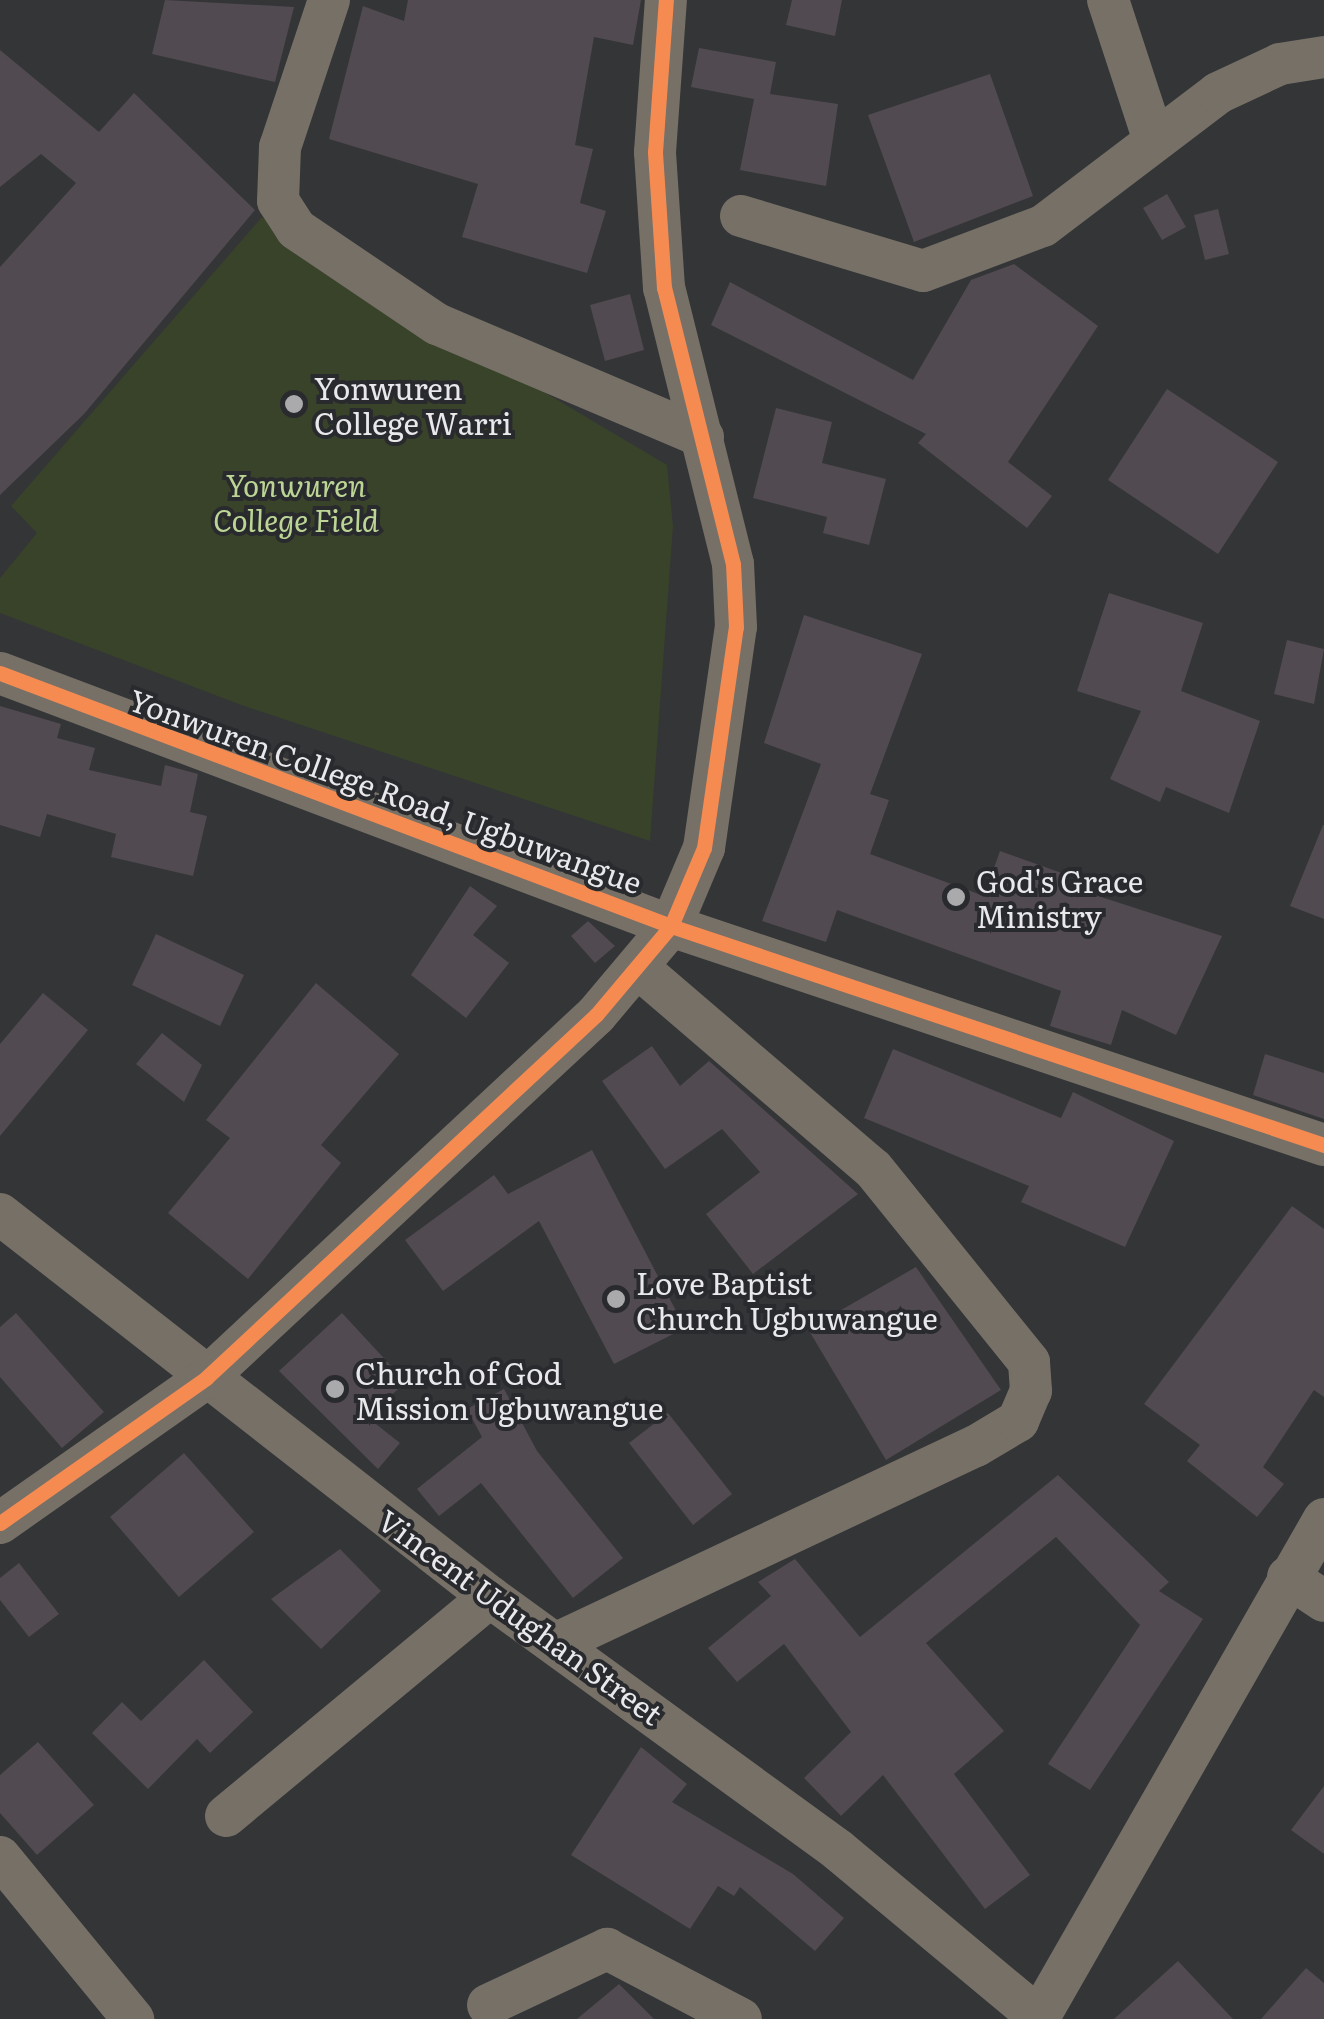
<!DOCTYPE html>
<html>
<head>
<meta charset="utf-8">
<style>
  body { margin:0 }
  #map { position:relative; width:1324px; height:2019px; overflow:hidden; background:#343537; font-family:Literata,serif }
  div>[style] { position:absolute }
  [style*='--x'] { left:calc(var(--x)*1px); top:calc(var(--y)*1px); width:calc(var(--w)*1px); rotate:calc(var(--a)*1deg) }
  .green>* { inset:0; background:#39432a }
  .building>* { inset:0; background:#514a50 }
  .minor>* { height:42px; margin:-21px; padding:0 21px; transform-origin:21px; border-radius:21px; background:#767067 }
  .cycleway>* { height:15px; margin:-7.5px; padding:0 7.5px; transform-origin:7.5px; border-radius:7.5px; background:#f68b52 }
  .dots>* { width:28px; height:28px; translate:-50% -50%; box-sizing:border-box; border:5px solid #292a2e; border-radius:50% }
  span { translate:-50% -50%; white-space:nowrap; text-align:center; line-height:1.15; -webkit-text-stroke:8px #292a2e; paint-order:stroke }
  .poi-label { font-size:30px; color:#e9e9ec }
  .left { translate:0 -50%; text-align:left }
  .park-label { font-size:30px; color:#bcd595; font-style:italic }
  .street-label { font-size:30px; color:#e9e9ec }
</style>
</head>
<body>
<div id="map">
  <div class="green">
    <i style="clip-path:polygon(262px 217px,431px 341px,522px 379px,667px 465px,673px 526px,650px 841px,244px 706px,0 613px,0 578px,37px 533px,11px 506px)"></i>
  </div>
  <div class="building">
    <i style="clip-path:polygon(165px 0,294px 7px,275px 82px,152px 54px)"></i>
    <i style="clip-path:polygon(408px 0,641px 0,633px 45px,594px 37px,575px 145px,593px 149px,580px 203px,606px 211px,587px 273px,462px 237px,478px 184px,329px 139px,363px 6px,404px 21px)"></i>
    <i style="clip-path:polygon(792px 0,842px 0,835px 36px,786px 25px)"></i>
    <i style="clip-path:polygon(699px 48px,776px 62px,770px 94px,838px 104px,826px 186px,740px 170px,754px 99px,691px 87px)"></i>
    <i style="clip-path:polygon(0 50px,99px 132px,134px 93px,255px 210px,84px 414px,0 495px,0 267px,76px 183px,41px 154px,0 187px)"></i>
    <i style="clip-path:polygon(990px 74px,1033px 196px,914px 242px,868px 115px)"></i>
    <i style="clip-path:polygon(1167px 194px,1186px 227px,1162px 240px,1143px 208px)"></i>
    <i style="clip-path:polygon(1218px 209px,1229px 254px,1205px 260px,1194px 215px)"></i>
    <i style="clip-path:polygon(1014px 264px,1098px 326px,1008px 462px,1052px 496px,1027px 528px,918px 443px,926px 434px,711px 325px,730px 282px,913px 380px,971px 280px)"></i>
    <i style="clip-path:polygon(630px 294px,644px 350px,605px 361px,590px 305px)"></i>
    <i style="clip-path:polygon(1167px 389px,1278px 462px,1218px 554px,1108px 480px)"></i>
    <i style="clip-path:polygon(776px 408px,832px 422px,822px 463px,886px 479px,869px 545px,823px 533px,827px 517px,753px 498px)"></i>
    <i style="clip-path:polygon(1109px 593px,1203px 623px,1181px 691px,1260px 721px,1229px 813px,1166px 787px,1160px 802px,1110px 779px,1141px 711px,1077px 691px)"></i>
    <i style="clip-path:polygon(804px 615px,922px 654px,870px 794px,889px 800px,870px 854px,984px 896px,1000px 851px,1070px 876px,1067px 886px,1222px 936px,1176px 1035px,1122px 1010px,1111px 1045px,1050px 1026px,1061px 991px,837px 910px,826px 942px,762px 921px,821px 764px,764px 743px)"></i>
    <i style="clip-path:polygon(1287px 640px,1324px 649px,1314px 704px,1274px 694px)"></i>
    <i style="clip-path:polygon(0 706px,61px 724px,57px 738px,95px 748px,89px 770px,161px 786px,165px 765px,198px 774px,190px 812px,207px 816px,193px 876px,111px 857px,116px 834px,47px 814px,40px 837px,0 825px)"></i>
    <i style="clip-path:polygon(1323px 825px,1324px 825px,1324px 919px,1290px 906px)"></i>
    <i style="clip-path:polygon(470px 886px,497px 906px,473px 935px,509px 963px,466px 1018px,411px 975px)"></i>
    <i style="clip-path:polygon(588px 921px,615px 946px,595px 963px,571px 936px)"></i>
    <i style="clip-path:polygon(156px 934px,244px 975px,220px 1026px,132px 985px)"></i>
    <i style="clip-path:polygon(316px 983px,399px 1054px,321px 1145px,341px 1163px,248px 1279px,168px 1213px,230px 1138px,206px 1120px)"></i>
    <i style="clip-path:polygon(43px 993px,88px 1030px,0 1136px,0 1044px)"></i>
    <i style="clip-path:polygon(162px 1033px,202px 1065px,184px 1102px,136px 1064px)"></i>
    <i style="clip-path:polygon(652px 1046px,680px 1086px,709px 1061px,858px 1194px,753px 1274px,706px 1214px,760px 1172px,722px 1129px,665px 1169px,602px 1081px)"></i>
    <i style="clip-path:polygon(893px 1049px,1061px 1118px,1073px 1092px,1174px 1141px,1125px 1247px,1021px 1202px,1029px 1186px,864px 1118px)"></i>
    <i style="clip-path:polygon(1265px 1054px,1324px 1073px,1324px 1119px,1253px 1095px)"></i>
    <i style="clip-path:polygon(592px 1150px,685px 1328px,614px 1364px,539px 1221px,443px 1291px,405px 1240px,494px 1175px,508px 1194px)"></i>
    <i style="clip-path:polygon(1292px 1206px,1324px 1229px,1324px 1397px,1314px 1390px,1263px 1467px,1284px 1484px,1257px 1517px,1187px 1461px,1200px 1445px,1144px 1404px)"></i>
    <i style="clip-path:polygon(916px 1267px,1001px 1390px,886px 1460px,808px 1329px)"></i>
    <i style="clip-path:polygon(16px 1313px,104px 1412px,62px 1448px,0 1377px,0 1327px)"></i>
    <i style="clip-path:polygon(342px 1313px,406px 1382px,367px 1417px,400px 1443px,378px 1469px,279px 1371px)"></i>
    <i style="clip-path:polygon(504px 1389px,537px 1451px,623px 1558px,573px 1598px,481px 1483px,439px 1516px,417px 1489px,482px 1437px,467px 1409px)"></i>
    <i style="clip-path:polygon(668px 1413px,732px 1494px,693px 1525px,629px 1443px)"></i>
    <i style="clip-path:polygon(184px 1453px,254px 1532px,179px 1597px,110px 1517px)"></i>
    <i style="clip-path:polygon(1058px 1475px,1169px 1582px,1159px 1591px,1203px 1619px,1090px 1790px,1048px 1764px,1140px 1625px,1056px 1537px,926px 1643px,1004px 1731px,954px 1774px,1030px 1875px,985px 1909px,883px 1775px,841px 1816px,804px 1778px,851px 1732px,784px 1644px,737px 1682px,708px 1648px,771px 1596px,758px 1582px,795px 1559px,860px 1637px)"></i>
    <i style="clip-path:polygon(340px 1549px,381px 1591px,321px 1649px,271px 1599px)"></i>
    <i style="clip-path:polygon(19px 1563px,59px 1614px,29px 1637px,0 1600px,0 1578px)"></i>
    <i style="clip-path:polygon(204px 1660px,253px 1712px,210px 1753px,197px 1739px,148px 1789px,92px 1733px,122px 1702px,141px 1721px)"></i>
    <i style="clip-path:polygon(38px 1742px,94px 1805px,37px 1855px,0 1813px,0 1775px)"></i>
    <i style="clip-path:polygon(641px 1747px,687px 1784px,672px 1802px,793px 1874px,844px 1918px,815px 1951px,740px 1887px,734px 1896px,718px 1886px,690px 1929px,571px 1855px)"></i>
    <i style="clip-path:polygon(1324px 1786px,1324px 1854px,1291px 1830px)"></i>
    <i style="clip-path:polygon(1178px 1961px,1233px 2019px,1114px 2019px)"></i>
    <i style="clip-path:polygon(1306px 1968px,1324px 1983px,1324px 2019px,1261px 2019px)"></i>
    <i style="clip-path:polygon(619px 1984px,654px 2019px,577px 2019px)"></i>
  </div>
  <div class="minor">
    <i style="--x:329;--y:0;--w:155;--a:108.4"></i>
    <i style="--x:280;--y:147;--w:54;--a:92.1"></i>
    <i style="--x:278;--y:201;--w:33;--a:57"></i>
    <i style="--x:296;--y:229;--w:170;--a:34"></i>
    <i style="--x:437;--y:324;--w:289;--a:23"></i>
    <i style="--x:1108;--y:0;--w:145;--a:71.9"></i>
    <i style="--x:741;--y:216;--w:190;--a:16.8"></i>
    <i style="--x:923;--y:271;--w:128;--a:-20.6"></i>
    <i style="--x:1043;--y:226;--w:220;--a:-37.2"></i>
    <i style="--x:1218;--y:93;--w:68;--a:-25.1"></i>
    <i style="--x:1280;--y:64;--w:45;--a:-9"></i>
    <i style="--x:0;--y:673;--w:717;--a:20.66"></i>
    <i style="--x:671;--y:926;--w:689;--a:18.54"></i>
    <i style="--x:0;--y:1214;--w:622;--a:38.01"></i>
    <i style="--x:490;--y:1597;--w:430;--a:36"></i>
    <i style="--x:838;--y:1850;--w:264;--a:39.8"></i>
    <i style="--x:0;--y:1523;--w:252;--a:-35.1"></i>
    <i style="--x:206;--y:1378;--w:533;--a:-42.95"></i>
    <i style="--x:596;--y:1015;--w:116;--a:-49.9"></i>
    <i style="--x:671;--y:926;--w:85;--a:-67.1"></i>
    <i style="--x:704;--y:848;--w:223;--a:-81.8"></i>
    <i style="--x:736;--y:627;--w:63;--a:-92.7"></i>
    <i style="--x:733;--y:564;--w:284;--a:-104"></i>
    <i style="--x:664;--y:288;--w:136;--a:-93.8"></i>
    <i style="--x:655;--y:152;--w:152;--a:-85.9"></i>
    <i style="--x:1288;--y:1577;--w:43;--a:33.7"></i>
    <i style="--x:557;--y:1643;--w:463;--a:-25.2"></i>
    <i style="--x:976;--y:1446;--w:49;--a:-30.8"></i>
    <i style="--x:1018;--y:1421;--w:33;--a:-67"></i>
    <i style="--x:1031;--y:1391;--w:29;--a:-94"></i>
    <i style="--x:1029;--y:1362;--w:248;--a:-128.9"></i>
    <i style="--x:873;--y:1169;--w:307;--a:-139.4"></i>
    <i style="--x:226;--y:1816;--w:343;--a:-39.7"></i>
    <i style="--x:0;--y:1857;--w:210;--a:50.6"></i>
    <i style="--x:488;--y:2005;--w:132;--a:-25.2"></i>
    <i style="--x:607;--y:1949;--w:151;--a:27.6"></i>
    <i style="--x:1038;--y:2019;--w:576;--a:-60.23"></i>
  </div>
  <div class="cycleway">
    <i style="--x:0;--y:673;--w:717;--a:20.66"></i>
    <i style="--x:671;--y:926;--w:689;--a:18.54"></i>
    <i style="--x:0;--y:1523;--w:252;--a:-35.1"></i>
    <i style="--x:206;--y:1378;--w:533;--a:-42.95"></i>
    <i style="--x:596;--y:1015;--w:116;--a:-49.9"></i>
    <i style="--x:671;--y:926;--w:85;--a:-67.1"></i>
    <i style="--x:704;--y:848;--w:223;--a:-81.8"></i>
    <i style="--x:736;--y:627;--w:63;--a:-92.7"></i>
    <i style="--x:733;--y:564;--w:284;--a:-104"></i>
    <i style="--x:664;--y:288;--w:136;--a:-93.8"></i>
    <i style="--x:655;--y:152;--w:152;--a:-85.9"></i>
  </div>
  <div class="dots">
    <i style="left:294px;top:404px;background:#aaaaad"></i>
    <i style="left:956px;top:897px;background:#aaaaad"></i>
    <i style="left:616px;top:1299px;background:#aaaaad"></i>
    <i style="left:335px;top:1389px;background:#aaaaad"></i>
  </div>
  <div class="poi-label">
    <span class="left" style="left:314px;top:404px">Yonwuren<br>College Warri</span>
    <span class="left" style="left:976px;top:897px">God's Grace<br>Ministry</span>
    <span class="left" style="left:636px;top:1299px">Love Baptist<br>Church Ugbuwangue</span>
    <span class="left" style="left:355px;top:1389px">Church of God<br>Mission Ugbuwangue</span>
  </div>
  <div class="park-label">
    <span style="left:296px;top:501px">Yonwuren<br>College Field</span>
  </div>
  <div class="street-label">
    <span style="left:386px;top:790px;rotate:20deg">Yonwuren College Road, Ugbuwangue</span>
    <span style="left:521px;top:1616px;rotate:36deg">Vincent Udughan Street</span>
  </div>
</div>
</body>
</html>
